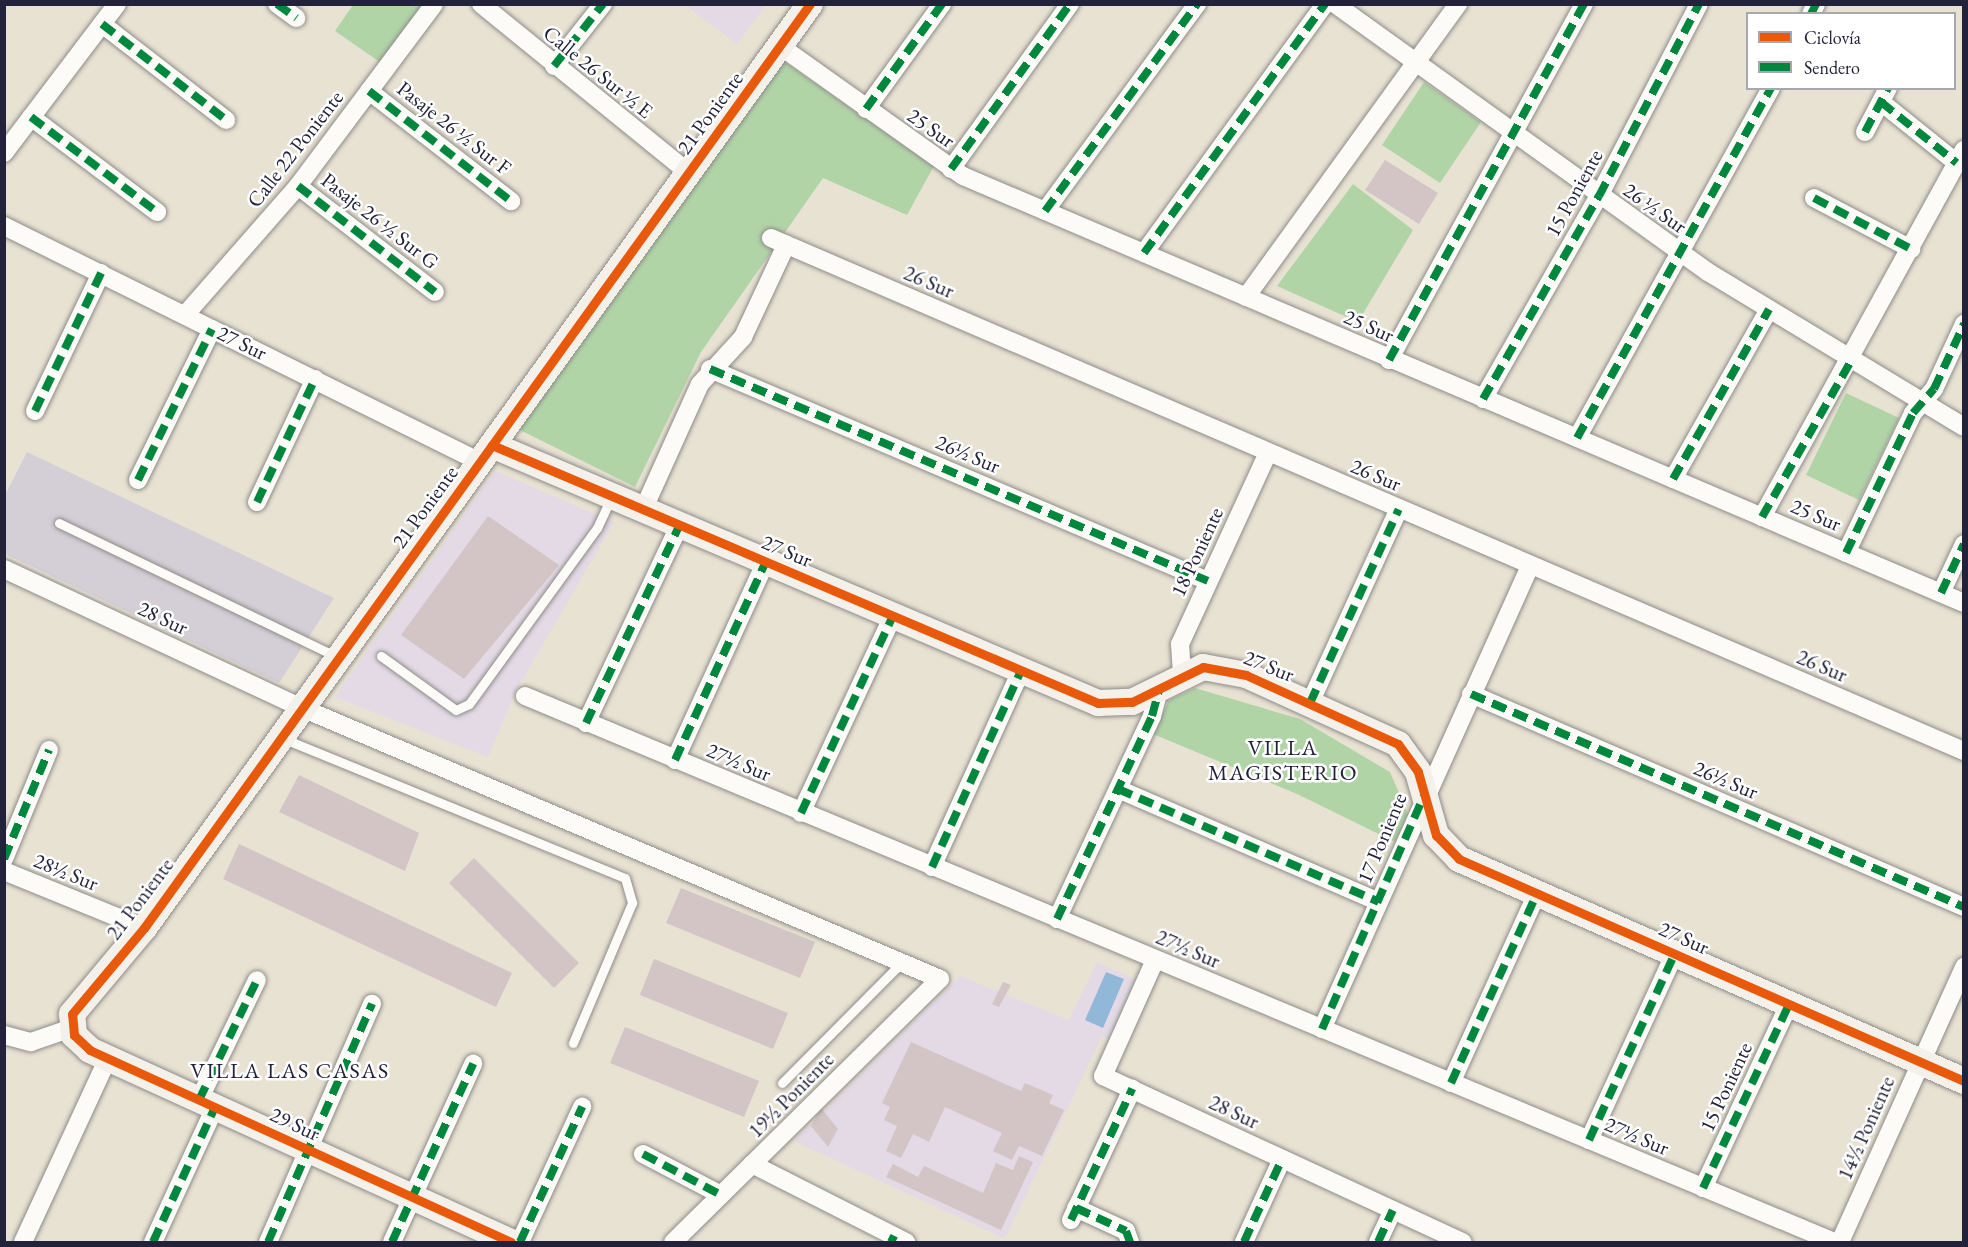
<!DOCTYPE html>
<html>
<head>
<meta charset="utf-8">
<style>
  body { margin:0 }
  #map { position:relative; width:1968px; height:1247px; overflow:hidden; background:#e8e2d3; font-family:"EB Garamond",serif }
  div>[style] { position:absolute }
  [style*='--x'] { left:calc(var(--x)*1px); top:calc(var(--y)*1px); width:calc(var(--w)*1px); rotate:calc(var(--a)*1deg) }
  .built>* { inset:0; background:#e3dae6 }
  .industrial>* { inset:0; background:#d4cfd7 }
  .green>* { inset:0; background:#b1d4a7 }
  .water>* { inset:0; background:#91b7d9 }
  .building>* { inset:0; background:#d3c5c6 }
  .roads { filter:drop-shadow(0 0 2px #8e8c88) drop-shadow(0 0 2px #8e8c88) }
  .lane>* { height:9px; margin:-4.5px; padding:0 4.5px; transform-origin:4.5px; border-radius:4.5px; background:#fcfbf8 }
  .street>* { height:18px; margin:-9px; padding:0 9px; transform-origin:9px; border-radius:9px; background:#fcfbf8 }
  .secondary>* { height:26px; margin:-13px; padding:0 13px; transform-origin:13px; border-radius:13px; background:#f4f0ea }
  .quiet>* { height:8px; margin-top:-4px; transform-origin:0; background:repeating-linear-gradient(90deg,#00873e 0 15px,transparent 0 23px) }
  .cycleway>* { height:9px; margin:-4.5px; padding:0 4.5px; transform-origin:4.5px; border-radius:4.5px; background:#e8590c }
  span { translate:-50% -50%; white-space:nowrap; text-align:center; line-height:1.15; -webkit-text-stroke:5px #fff; paint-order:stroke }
  .street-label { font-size:21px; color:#22223b }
  .neighbourhood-label { font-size:22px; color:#22223b; letter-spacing:1.5px }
  .frame { position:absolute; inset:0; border:6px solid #22223b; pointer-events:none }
  .legend { position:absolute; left:1746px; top:12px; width:210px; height:78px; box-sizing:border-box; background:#fff; border:2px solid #a7a7b1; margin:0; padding:8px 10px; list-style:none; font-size:18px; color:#22223b }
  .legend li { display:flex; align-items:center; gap:12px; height:30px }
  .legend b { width:30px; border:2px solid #a7a7b1 }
</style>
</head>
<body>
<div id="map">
  <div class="built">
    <i style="clip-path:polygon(685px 5px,766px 5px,737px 44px)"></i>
    <i style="clip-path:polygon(495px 471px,614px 522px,516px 691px,488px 757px,335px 697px)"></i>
    <i style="clip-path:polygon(1097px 962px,1136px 980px,1110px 1039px,1102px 1036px,1005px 1239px,794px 1141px,960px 976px,1069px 1020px)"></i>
  </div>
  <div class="industrial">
    <i style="clip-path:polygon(27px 452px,334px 598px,279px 683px,5px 554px,5px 495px)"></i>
  </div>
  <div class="green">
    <i style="clip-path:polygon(353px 5px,428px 5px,387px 67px,335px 31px)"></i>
    <i style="clip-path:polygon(783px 61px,934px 166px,907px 215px,823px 178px,701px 352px,635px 487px,514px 427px)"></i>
    <i style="clip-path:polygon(1424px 82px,1481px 122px,1440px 183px,1382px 145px)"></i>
    <i style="clip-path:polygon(1353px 184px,1413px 230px,1358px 322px,1277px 286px)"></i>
    <i style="clip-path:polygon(1846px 393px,1899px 418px,1859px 500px,1806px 475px)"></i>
    <i style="clip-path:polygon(1195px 688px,1300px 719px,1390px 772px,1408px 814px,1395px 842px,1297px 794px,1153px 734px,1169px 700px)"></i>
  </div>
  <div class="water">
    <i style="clip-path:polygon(1106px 972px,1124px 979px,1103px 1028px,1085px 1020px)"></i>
  </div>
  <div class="building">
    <i style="clip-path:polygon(1385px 160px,1438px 193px,1419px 224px,1365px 190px)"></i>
    <i style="clip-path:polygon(488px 516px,559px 565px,464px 679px,401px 635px)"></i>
    <i style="clip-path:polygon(299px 775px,419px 833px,405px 871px,279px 812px)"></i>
    <i style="clip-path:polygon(239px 844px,512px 973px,496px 1007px,223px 879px)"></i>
    <i style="clip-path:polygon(474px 858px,579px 963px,554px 988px,449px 883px)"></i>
    <i style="clip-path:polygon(681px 888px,815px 942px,800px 978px,666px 923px)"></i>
    <i style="clip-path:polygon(654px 959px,788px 1013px,773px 1049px,640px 995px)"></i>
    <i style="clip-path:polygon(1003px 982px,1011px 985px,999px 1007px,992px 1004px)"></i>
    <i style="clip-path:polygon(625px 1027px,759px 1081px,744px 1117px,610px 1063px)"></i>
    <i style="clip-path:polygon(911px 1042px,1021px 1091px,1025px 1083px,1053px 1095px,1049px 1103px,1064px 1110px,1042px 1156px,1019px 1146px,1012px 1160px,993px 1151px,1002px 1133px,945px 1107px,929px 1142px,913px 1134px,901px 1158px,886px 1151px,897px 1126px,884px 1120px,890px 1107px,882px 1103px)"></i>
    <i style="clip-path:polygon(821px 1108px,838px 1129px,828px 1147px,811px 1126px)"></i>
    <i style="clip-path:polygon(1019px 1156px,1033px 1162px,1001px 1230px,886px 1177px,893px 1164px,918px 1177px,924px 1166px,983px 1193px,996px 1163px,1013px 1170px)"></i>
  </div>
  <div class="roads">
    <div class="lane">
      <i style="--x:59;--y:523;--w:310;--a:25.7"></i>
      <i style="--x:381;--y:656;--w:92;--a:35.8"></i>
      <i style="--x:456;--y:710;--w:14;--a:-25"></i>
      <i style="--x:469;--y:704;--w:218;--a:-54"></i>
      <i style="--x:597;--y:528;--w:33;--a:-65"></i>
      <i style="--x:282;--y:738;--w:370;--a:22.2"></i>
      <i style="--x:625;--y:878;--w:26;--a:74"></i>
      <i style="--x:632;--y:903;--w:152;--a:112.9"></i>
      <i style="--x:782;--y:1083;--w:172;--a:-45.2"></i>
    </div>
    <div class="street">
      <i style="--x:277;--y:4;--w:24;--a:36"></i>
      <i style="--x:481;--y:4;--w:268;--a:39.1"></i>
      <i style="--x:1335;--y:4;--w:459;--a:35.7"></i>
      <i style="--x:1708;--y:272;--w:299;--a:31.2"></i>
      <i style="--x:1811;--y:14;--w:11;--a:-63"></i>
      <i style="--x:102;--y:24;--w:157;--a:37.7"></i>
      <i style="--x:780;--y:46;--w:224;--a:35.4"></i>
      <i style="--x:963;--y:176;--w:1088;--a:23.1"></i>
      <i style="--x:554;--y:66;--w:79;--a:-51.7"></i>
      <i style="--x:369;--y:91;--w:180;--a:37.8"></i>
      <i style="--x:1881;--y:102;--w:97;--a:38.8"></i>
      <i style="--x:866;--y:109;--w:130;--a:-54.1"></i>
      <i style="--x:31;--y:117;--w:158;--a:37"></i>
      <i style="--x:1865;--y:132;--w:50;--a:-62.4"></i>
      <i style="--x:4;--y:153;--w:187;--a:-52.8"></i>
      <i style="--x:951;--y:169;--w:203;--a:-54.2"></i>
      <i style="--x:298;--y:186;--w:173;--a:37.7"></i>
      <i style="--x:1814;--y:198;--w:110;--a:27.7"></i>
      <i style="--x:1045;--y:211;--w:257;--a:-53.7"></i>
      <i style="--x:4;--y:226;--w:531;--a:26.37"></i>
      <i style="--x:771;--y:238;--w:1299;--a:23.27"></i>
      <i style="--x:1144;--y:253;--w:308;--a:-54"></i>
      <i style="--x:1246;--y:297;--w:362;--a:-54.1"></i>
      <i style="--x:185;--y:315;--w:171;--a:-48.8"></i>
      <i style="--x:298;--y:186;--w:227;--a:-53.2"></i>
      <i style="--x:1389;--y:360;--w:406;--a:-61.3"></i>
      <i style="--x:710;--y:369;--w:541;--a:23.06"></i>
      <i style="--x:1483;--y:399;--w:234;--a:-60.3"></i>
      <i style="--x:1599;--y:196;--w:216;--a:-62.5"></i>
      <i style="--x:35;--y:411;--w:153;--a:-64.4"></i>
      <i style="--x:1577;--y:438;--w:400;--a:-61"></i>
      <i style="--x:1673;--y:479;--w:195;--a:-60.5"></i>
      <i style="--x:138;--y:480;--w:168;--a:-63.9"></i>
      <i style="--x:257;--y:502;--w:136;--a:-64.8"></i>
      <i style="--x:644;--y:508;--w:136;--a:-65.7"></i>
      <i style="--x:700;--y:384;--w:64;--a:-47.5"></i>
      <i style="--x:743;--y:337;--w:102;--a:-64.9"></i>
      <i style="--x:1762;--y:517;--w:419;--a:-61.2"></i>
      <i style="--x:1846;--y:553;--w:155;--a:-64.4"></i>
      <i style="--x:1913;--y:413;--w:32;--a:-49"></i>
      <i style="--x:1934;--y:389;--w:72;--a:-65.2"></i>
      <i style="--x:4;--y:569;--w:329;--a:25"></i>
      <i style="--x:302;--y:708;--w:693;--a:23.01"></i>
      <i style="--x:940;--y:979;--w:375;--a:135.4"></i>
      <i style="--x:1941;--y:593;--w:54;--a:-64.9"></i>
      <i style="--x:1182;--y:673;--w:29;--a:-94"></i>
      <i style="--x:1180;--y:644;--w:210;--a:-65.3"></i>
      <i style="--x:1471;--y:694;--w:537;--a:23.37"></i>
      <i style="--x:525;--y:696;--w:1418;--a:22.64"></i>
      <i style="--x:1310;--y:703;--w:213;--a:-65.4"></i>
      <i style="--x:586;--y:723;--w:220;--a:-64.7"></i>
      <i style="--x:675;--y:760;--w:219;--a:-65.4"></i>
      <i style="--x:1118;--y:789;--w:284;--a:23.4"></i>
      <i style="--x:801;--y:813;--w:217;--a:-65"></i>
      <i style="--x:4;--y:859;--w:118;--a:-67.6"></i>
      <i style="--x:932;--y:867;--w:215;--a:-65.6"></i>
      <i style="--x:4;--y:871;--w:151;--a:22.2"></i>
      <i style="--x:1057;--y:919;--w:224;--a:-64.9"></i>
      <i style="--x:1152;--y:716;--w:28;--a:-75"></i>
      <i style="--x:1155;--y:960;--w:127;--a:114.1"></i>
      <i style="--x:1103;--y:1076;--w:396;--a:24.8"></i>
      <i style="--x:1322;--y:1029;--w:508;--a:-65.81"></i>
      <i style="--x:4;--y:1035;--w:28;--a:15"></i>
      <i style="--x:31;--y:1042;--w:43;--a:-18.9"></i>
      <i style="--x:1451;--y:1083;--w:209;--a:-65.6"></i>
      <i style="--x:199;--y:1100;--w:133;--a:-64.2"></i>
      <i style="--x:1589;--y:1140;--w:206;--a:-65.3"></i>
      <i style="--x:643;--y:1154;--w:88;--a:27.7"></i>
      <i style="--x:752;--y:1164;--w:173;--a:26.9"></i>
      <i style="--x:1703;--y:1188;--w:203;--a:-64.9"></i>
      <i style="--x:1076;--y:1208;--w:55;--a:24.7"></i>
      <i style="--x:1126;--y:1231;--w:12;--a:70"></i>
      <i style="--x:1071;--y:1220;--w:145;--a:-65"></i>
      <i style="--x:23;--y:1242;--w:203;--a:-65.2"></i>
      <i style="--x:153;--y:1242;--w:149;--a:-65.3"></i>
      <i style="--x:268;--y:1242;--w:260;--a:-66.4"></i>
      <i style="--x:392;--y:1242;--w:196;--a:-65.5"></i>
      <i style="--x:520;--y:1242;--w:149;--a:-65.3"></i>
      <i style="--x:1244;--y:1242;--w:91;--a:-65.4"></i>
      <i style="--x:1378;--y:1242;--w:35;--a:-65"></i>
      <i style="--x:1840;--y:1242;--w:302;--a:-65.7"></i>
    </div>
    <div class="secondary">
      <i style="--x:492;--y:445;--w:659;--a:23.06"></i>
      <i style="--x:1098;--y:703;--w:34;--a:-2"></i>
      <i style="--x:1132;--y:702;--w:79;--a:-26.2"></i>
      <i style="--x:1203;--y:667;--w:44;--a:10.5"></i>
      <i style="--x:1246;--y:675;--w:167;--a:24.4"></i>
      <i style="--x:1398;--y:744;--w:34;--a:54"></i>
      <i style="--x:1418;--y:772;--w:66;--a:74.1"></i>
      <i style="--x:1436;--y:835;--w:33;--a:46"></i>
      <i style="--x:1459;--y:859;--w:552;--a:23.73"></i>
      <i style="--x:511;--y:1242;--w:463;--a:-155.5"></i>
      <i style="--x:90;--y:1050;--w:22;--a:-137"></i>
      <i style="--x:74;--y:1035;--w:21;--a:-95"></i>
      <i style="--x:72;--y:1014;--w:112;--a:-50.1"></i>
      <i style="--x:144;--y:928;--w:1139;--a:-54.22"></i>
    </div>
  </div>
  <div class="quiet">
    <i style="--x:277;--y:4;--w:24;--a:36"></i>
    <i style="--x:1811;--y:14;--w:11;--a:-63"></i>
    <i style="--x:102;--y:24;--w:157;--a:37.7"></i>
    <i style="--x:554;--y:66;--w:79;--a:-51.7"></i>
    <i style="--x:369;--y:91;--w:180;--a:37.8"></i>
    <i style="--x:1881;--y:102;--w:97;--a:38.8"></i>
    <i style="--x:866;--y:109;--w:130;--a:-54.1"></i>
    <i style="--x:31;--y:117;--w:158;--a:37"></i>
    <i style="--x:1865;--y:132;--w:50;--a:-62.4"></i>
    <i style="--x:951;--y:169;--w:203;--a:-54.2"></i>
    <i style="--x:298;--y:186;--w:173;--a:37.7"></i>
    <i style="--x:1814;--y:198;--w:110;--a:27.7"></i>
    <i style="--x:1045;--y:211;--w:257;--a:-53.7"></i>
    <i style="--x:1144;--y:253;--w:308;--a:-54"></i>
    <i style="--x:1389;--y:360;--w:406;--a:-61.3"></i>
    <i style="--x:710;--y:369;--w:541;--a:23.06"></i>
    <i style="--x:1483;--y:399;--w:234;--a:-60.3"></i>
    <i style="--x:1599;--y:196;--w:216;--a:-62.5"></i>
    <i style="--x:35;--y:411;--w:153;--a:-64.4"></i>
    <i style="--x:1577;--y:438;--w:400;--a:-61"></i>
    <i style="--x:1673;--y:479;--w:195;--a:-60.5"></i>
    <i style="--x:138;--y:480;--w:168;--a:-63.9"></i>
    <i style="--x:257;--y:502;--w:136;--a:-64.8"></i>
    <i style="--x:1762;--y:517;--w:182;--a:-60.3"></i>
    <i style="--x:1846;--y:553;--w:155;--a:-64.4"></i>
    <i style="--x:1913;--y:413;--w:32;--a:-49"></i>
    <i style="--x:1934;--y:389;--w:72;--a:-65.2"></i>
    <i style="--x:1941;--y:593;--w:54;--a:-64.9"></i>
    <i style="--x:1471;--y:694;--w:537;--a:23.37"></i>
    <i style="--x:1310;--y:703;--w:213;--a:-65.4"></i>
    <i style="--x:586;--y:723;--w:220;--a:-64.7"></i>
    <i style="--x:675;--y:760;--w:219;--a:-65.4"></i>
    <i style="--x:1118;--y:789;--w:284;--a:23.4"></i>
    <i style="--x:801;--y:813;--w:217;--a:-65"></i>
    <i style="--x:4;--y:859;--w:118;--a:-67.6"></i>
    <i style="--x:932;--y:867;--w:215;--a:-65.6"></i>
    <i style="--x:1057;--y:919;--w:224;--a:-64.9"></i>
    <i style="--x:1152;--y:716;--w:28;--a:-75"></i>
    <i style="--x:1322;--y:1029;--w:254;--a:-66.4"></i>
    <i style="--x:1451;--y:1083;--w:209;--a:-65.6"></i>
    <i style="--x:199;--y:1100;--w:133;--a:-64.2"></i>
    <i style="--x:1589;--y:1140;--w:206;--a:-65.3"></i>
    <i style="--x:643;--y:1154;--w:88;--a:27.7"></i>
    <i style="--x:1703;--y:1188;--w:203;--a:-64.9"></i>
    <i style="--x:1076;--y:1208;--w:55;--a:24.7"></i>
    <i style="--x:1126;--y:1231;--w:12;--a:70"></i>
    <i style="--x:1071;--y:1220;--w:145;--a:-65"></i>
    <i style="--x:153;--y:1242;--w:149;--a:-65.3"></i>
    <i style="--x:268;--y:1242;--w:260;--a:-66.4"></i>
    <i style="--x:392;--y:1242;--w:196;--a:-65.5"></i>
    <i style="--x:520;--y:1242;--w:149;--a:-65.3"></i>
    <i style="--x:891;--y:1242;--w:7;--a:-63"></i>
    <i style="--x:1244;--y:1242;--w:91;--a:-65.4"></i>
    <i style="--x:1378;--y:1242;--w:35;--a:-65"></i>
  </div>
  <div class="cycleway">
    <i style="--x:492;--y:445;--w:659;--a:23.06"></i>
    <i style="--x:1098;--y:703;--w:34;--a:-2"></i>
    <i style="--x:1132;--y:702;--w:79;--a:-26.2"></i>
    <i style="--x:1203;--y:667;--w:44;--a:10.5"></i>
    <i style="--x:1246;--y:675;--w:167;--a:24.4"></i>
    <i style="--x:1398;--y:744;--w:34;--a:54"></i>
    <i style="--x:1418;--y:772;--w:66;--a:74.1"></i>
    <i style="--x:1436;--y:835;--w:33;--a:46"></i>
    <i style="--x:1459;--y:859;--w:552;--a:23.73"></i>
    <i style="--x:511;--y:1242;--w:463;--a:-155.5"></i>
    <i style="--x:90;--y:1050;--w:22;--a:-137"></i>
    <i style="--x:74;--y:1035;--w:21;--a:-95"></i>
    <i style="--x:72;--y:1014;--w:112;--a:-50.1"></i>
    <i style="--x:144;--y:928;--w:1139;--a:-54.22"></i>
  </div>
  <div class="street-label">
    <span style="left:598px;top:72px;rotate:39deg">Calle 26 Sur ½ E</span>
    <span style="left:710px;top:113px;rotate:-54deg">21 Poniente</span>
    <span style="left:454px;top:128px;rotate:38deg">Pasaje 26 ½ Sur F</span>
    <span style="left:931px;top:128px;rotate:35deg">25 Sur</span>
    <span style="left:295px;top:149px;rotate:-52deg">Calle 22 Poniente</span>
    <span style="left:1574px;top:193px;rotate:-61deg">15 Poniente</span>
    <span style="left:1655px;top:208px;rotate:35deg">26 ½ Sur</span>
    <span style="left:380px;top:221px;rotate:38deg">Pasaje 26 ½ Sur G</span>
    <span style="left:929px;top:282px;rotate:23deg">26 Sur</span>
    <span style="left:1369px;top:326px;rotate:24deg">25 Sur</span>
    <span style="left:242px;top:343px;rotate:26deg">27 Sur</span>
    <span style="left:968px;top:454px;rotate:23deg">26½ Sur</span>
    <span style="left:1376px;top:475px;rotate:23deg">26 Sur</span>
    <span style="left:425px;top:507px;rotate:-54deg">21 Poniente</span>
    <span style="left:1816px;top:515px;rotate:23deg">25 Sur</span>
    <span style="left:787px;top:551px;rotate:23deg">27 Sur</span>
    <span style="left:1197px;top:552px;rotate:-65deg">18 Poniente</span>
    <span style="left:163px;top:618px;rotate:25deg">28 Sur</span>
    <span style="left:1269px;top:666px;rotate:22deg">27 Sur</span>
    <span style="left:1822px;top:666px;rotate:23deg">26 Sur</span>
    <span style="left:739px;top:762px;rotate:23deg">27½ Sur</span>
    <span style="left:1726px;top:780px;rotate:23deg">26½ Sur</span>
    <span style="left:1382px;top:838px;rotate:-67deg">17 Poniente</span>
    <span style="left:66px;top:872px;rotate:22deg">28½ Sur</span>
    <span style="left:140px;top:899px;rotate:-53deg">21 Poniente</span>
    <span style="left:1684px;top:938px;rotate:24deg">27 Sur</span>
    <span style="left:1188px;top:949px;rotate:23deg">27½ Sur</span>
    <span style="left:1726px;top:1087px;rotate:-65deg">15 Poniente</span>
    <span style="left:791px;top:1095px;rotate:-45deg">19½ Poniente</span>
    <span style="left:1234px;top:1112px;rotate:25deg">28 Sur</span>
    <span style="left:295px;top:1124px;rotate:25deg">29 Sur</span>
    <span style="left:1866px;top:1128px;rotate:-66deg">14½ Poniente</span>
    <span style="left:1637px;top:1136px;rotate:23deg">27½ Sur</span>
  </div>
  <div class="neighbourhood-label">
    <span style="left:1283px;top:760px">VILLA<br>MAGISTERIO</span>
    <span style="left:290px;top:1071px">VILLA LAS CASAS</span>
  </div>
  <div class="frame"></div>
  <ul class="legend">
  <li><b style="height:8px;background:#e8590c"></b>Ciclovía</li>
  <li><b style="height:8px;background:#00873e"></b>Sendero</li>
  </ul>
</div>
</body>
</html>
